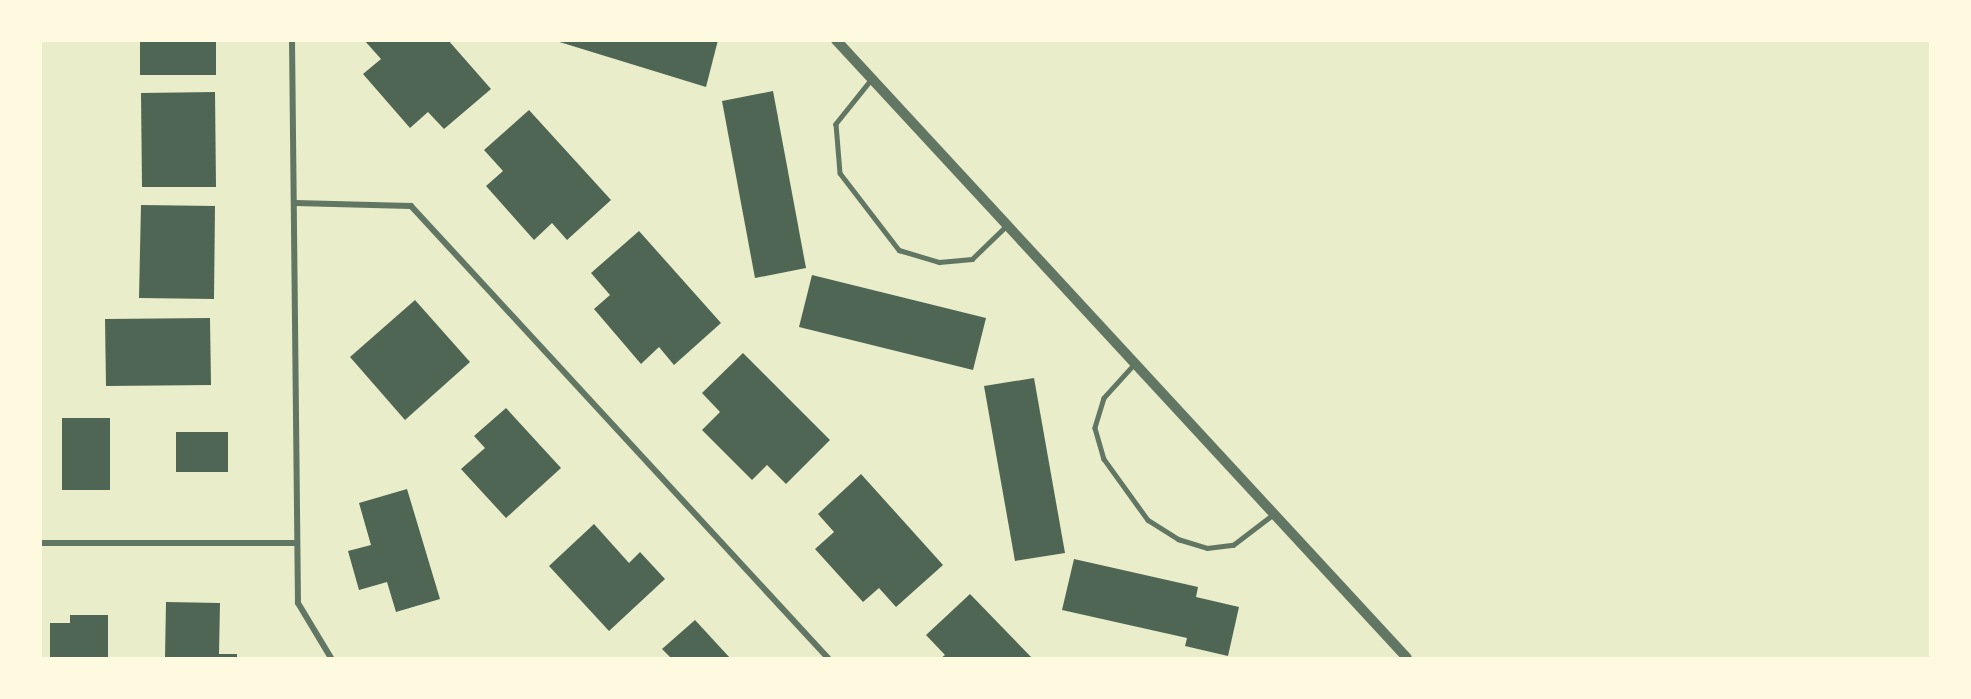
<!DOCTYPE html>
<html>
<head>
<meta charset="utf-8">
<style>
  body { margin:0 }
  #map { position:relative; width:1971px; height:699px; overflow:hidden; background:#e9edc9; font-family:"PT Serif",serif }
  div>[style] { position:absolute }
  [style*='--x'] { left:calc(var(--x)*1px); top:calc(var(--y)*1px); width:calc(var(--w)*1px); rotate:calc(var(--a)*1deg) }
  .building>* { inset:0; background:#4f6655 }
  .service>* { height:4.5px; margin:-2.25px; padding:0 2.25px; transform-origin:2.25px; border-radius:2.25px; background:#617663 }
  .minor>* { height:6px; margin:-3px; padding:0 3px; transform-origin:3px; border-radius:3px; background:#617663 }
  .tertiary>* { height:10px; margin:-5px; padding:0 5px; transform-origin:5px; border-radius:5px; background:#617663 }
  span { translate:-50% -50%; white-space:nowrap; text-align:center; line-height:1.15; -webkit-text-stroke:4.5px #fefae0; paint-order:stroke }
  .frame { position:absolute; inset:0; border:42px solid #fefae0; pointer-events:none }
</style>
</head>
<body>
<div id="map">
  <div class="building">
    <i style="clip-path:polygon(140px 40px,216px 40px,216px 75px,140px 75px)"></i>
    <i style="clip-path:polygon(364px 40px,448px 40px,491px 89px,444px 129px,428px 112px,410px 128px,363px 74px,381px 59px)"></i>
    <i style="clip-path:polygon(553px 40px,718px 40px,706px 87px)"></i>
    <i style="clip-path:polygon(773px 91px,806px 268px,755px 278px,722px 101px)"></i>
    <i style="clip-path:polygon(215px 92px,216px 187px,142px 187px,141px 93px)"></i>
    <i style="clip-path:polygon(529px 110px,611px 200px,567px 240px,552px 223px,534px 240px,486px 186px,503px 171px,484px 150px)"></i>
    <i style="clip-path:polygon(141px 205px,215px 206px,214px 299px,139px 298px)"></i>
    <i style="clip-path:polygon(639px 231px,721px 323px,674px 365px,659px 347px,641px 364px,594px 309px,610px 295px,591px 273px)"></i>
    <i style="clip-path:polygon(812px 275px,986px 318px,973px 370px,799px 327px)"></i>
    <i style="clip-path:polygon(415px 300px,470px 362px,405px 420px,350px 357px)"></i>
    <i style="clip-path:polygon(210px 318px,211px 385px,106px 386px,105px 319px)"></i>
    <i style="clip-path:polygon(743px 353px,830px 440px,786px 484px,767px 465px,752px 480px,702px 430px,720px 412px,702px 393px)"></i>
    <i style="clip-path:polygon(1034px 378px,1065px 553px,1015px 561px,984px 386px)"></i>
    <i style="clip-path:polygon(506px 408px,561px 468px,506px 518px,461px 469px,485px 448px,474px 436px)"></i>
    <i style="clip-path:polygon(62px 418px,110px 418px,110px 490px,62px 490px)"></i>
    <i style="clip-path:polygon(176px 432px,228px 432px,228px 472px,176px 472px)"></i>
    <i style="clip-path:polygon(861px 474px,943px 565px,896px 607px,879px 588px,863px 602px,815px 549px,834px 532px,818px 514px)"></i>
    <i style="clip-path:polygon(407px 489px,440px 599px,396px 612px,387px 582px,359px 590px,348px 551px,371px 545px,359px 503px)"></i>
    <i style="clip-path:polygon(594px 524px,629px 563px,640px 552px,665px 579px,609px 631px,549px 566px)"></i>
    <i style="clip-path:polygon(1074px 559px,1198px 587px,1196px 597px,1239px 607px,1228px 656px,1185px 646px,1187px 638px,1062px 610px)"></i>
    <i style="clip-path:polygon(970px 594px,1032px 658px,941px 658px,945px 655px,926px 635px)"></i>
    <i style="clip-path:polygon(166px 602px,220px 603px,219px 654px,237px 654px,237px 658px,165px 658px)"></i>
    <i style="clip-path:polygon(70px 615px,108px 615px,108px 658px,50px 658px,50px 623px,70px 623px)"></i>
    <i style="clip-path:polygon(695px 620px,730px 658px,671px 658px,662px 649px)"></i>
  </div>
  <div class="service">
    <i style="--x:872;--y:79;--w:58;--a:128.7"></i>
    <i style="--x:836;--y:124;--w:49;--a:85.3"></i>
    <i style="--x:840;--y:173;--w:97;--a:52.5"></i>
    <i style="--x:899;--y:250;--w:42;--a:16.7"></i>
    <i style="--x:939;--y:262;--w:33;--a:-5"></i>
    <i style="--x:972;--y:259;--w:47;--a:-44.1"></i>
    <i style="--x:1133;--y:366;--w:43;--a:132.2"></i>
    <i style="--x:1104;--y:398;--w:31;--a:107"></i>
    <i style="--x:1095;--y:428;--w:32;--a:74"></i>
    <i style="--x:1104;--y:459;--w:75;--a:54.2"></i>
    <i style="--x:1148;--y:520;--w:36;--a:32"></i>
    <i style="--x:1178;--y:539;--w:30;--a:17"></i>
    <i style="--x:1207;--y:548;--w:26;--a:-7"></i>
    <i style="--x:1233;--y:545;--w:48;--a:-37.3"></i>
  </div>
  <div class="minor">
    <i style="--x:292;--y:40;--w:563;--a:89.39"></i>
    <i style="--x:298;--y:603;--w:64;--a:59"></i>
    <i style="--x:295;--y:203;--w:116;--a:1.5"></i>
    <i style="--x:411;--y:206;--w:615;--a:47.31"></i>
    <i style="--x:40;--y:543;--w:255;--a:0"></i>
  </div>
  <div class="tertiary">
    <i style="--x:836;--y:40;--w:841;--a:47.26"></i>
  </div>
  <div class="frame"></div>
</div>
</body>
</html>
